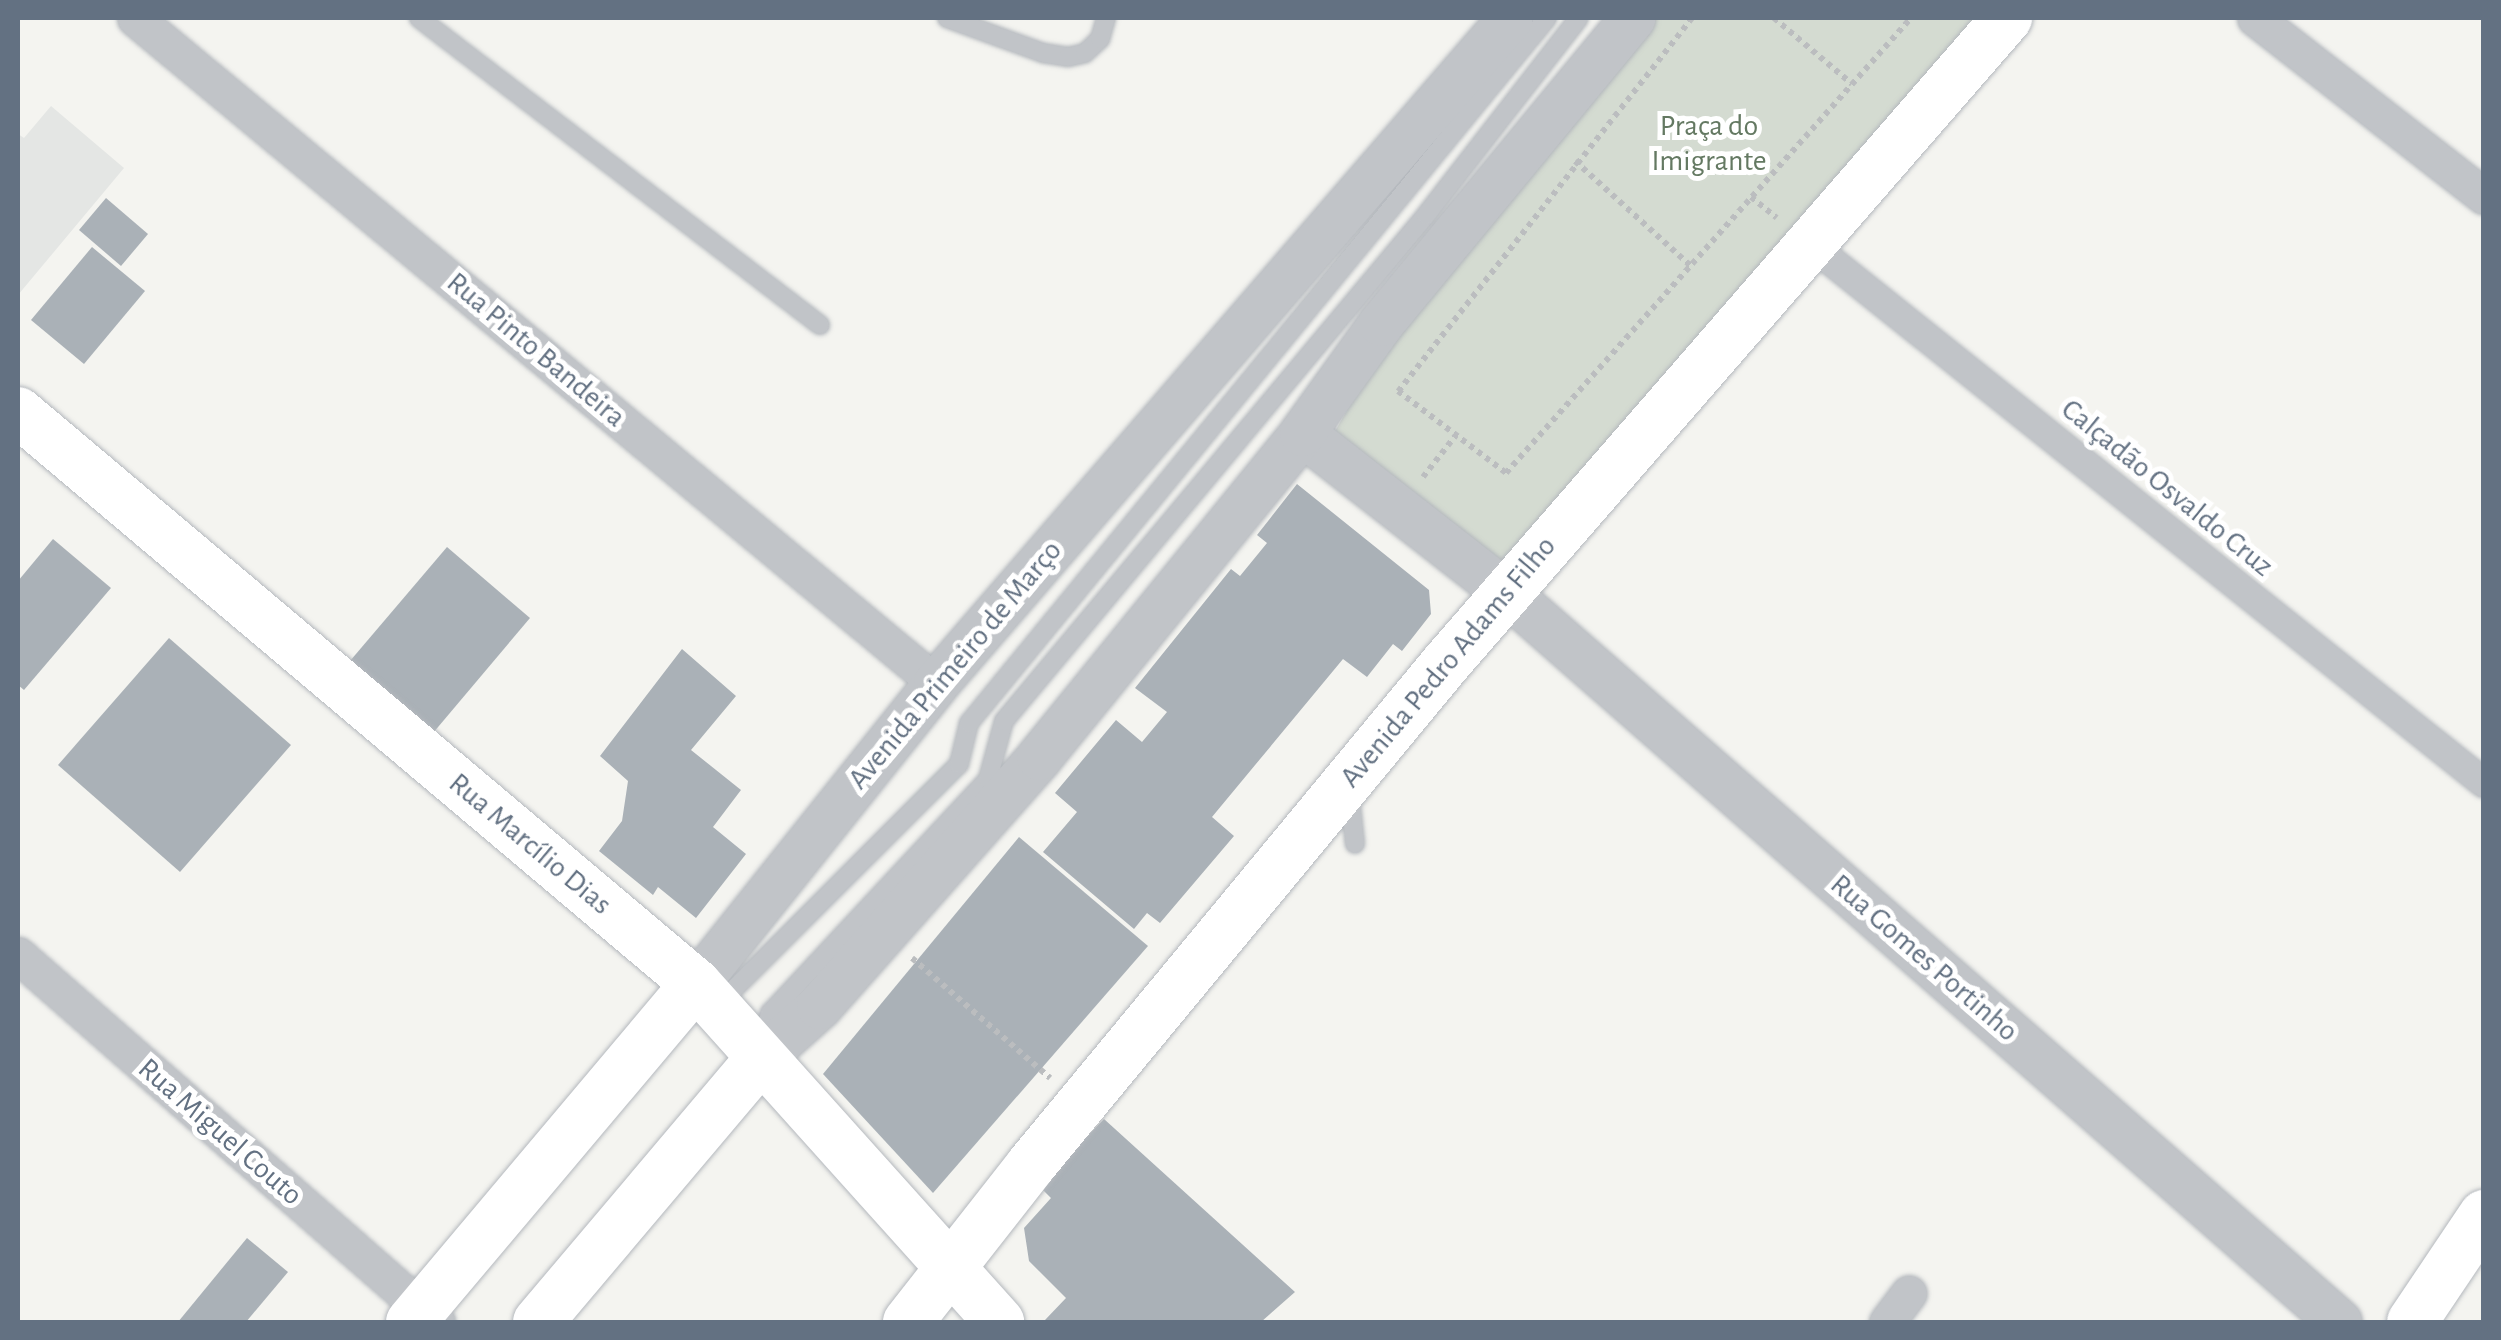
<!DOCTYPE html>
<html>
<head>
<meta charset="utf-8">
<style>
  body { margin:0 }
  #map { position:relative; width:2501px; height:1340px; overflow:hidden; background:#f4f4f0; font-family:"Alegreya Sans",sans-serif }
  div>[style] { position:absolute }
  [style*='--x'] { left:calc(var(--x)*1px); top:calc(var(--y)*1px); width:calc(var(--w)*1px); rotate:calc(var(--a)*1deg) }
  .built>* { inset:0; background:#e4e6e4 }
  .green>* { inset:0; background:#d4dbd1 }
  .building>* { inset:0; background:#aab1b7 }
  .path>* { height:6px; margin-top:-3px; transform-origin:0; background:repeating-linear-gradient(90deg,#bbbdbf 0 5px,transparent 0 10px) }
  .roads { filter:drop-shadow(0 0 2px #b4b8bd) drop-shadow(0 0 2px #b4b8bd) }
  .service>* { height:18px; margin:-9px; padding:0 9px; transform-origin:9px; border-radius:9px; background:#c1c4c8 }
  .pedestrian>* { height:28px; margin:-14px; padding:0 14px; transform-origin:14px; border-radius:14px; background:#c1c4c8 }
  .minor>* { height:35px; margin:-17.5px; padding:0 17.5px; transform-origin:17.5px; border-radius:17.5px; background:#c1c4c8 }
  .tertiary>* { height:45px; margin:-22.5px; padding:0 22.5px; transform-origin:22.5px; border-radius:22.5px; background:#c1c4c8 }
  .secondary>* { height:50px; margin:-25px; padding:0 25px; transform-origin:25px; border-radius:25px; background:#fff }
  span { translate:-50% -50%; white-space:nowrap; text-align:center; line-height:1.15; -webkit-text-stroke:10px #fff; paint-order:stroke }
  .park-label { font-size:30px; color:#647962 }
  .street-label { font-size:30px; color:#637182 }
  .frame { position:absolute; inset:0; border:20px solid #637182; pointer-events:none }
</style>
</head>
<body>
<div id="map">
  <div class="built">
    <i style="clip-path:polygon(51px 106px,124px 168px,18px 295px,18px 134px,24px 138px)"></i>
  </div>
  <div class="green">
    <i style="clip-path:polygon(1650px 18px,1982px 18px,1506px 576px,1333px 435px,1391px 332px)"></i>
  </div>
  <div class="building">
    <i style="clip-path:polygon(106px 198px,148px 234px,121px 266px,79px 230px)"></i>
    <i style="clip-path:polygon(92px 247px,145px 291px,84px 364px,31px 320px)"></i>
    <i style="clip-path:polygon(1297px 484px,1429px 590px,1431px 614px,1402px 651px,1393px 644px,1367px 677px,1343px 659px,1212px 817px,1234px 836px,1160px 923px,1147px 913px,1134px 929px,1043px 852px,1077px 812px,1055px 793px,1116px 720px,1142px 742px,1167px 712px,1135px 688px,1231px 569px,1240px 576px,1267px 543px,1257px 535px)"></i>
    <i style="clip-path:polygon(53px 539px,111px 588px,24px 690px,18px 685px,18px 581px)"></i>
    <i style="clip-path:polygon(447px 547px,530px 618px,433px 733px,350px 661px)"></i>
    <i style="clip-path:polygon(169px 638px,291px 745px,180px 872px,58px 765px)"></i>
    <i style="clip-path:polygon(682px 649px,736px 696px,691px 750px,741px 790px,713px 827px,746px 854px,696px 918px,658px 887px,653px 895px,599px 851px,622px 821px,628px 781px,600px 756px)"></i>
    <i style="clip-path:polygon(1019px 837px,1148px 946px,933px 1193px,823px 1074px)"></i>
    <i style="clip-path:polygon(1104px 1119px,1295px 1292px,1261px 1322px,1048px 1322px,1045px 1320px,1066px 1298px,1029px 1261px,1024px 1228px,1051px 1198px,1039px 1186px)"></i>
    <i style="clip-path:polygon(247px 1238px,288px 1272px,246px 1322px,178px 1322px)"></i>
  </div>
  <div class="path">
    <i style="--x:1692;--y:18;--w:475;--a:128.2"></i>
    <i style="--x:1398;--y:391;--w:136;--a:37.2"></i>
    <i style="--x:1506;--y:473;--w:609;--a:-48.33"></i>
    <i style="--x:1774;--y:18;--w:102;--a:40.2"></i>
    <i style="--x:1575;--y:161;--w:156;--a:42.2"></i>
    <i style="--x:1751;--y:197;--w:33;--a:39"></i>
    <i style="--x:1423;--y:477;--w:53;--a:-51.8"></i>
    <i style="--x:912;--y:958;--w:183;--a:41"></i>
  </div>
  <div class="roads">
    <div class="service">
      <i style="--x:419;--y:18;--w:505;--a:37.44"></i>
      <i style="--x:947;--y:18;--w:102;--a:20"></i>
      <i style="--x:1043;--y:53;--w:25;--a:9"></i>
      <i style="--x:1068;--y:57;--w:17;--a:-13"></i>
      <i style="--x:1085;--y:53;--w:21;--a:-43"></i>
      <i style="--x:1100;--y:39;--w:22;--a:-74"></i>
      <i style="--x:1350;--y:796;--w:48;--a:84.1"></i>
      <i style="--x:718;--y:1005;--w:341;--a:-45"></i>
      <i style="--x:959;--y:764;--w:42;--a:-76.3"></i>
      <i style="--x:969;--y:723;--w:912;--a:-50.65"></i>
      <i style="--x:764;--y:1043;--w:31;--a:-79"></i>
      <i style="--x:770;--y:1013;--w:320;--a:-47"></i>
      <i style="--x:988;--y:779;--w:60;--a:-74.6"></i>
      <i style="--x:1004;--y:721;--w:659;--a:-50.17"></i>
      <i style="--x:1426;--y:215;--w:249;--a:-52.2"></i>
    </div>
    <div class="pedestrian">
      <i style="--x:1810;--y:244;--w:863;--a:38.65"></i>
    </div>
    <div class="minor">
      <i style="--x:135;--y:18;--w:1041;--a:39.7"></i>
      <i style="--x:2255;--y:18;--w:290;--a:37.9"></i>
      <i style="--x:18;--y:955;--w:557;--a:41.21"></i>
      <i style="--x:1887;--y:1322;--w:36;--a:-53"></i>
    </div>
    <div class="tertiary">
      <i style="--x:1302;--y:433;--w:260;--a:38"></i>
      <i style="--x:1507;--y:593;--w:1106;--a:41.22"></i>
      <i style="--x:696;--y:984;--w:385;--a:-51.4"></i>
      <i style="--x:936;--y:683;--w:878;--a:-49.2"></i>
      <i style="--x:761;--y:1058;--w:78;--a:-41.9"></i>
      <i style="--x:819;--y:1006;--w:332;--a:-48.5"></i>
      <i style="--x:1039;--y:757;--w:417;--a:-50.9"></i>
      <i style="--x:1302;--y:433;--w:135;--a:-54.3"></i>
      <i style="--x:1381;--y:323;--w:395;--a:-50.5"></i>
    </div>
    <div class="secondary">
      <i style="--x:18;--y:412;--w:887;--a:40.15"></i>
      <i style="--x:696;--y:984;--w:454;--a:48.1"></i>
      <i style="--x:411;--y:1322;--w:442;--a:-49.9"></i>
      <i style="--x:538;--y:1322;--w:346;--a:-49.8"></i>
      <i style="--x:908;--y:1322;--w:199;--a:-51.9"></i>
      <i style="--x:1031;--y:1165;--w:651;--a:-50.42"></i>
      <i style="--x:1446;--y:663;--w:855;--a:-48.98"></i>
      <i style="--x:2412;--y:1322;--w:129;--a:-56.1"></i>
    </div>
  </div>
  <div class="park-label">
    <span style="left:1709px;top:143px">Praça do<br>Imigrante</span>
  </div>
  <div class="street-label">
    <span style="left:536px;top:350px;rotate:40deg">Rua Pinto Bandeira</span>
    <span style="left:2167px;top:488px;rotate:39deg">Calçadão Osvaldo Cruz</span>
    <span style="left:1448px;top:662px;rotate:-50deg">Avenida Pedro Adams Filho</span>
    <span style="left:955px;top:665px;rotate:-50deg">Avenida Primeiro de Março</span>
    <span style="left:530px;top:844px;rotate:40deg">Rua Marcílio Dias</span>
    <span style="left:1924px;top:958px;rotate:41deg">Rua Gomes Portinho</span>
    <span style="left:220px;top:1132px;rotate:41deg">Rua Miguel Couto</span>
  </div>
  <div class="frame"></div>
</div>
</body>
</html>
